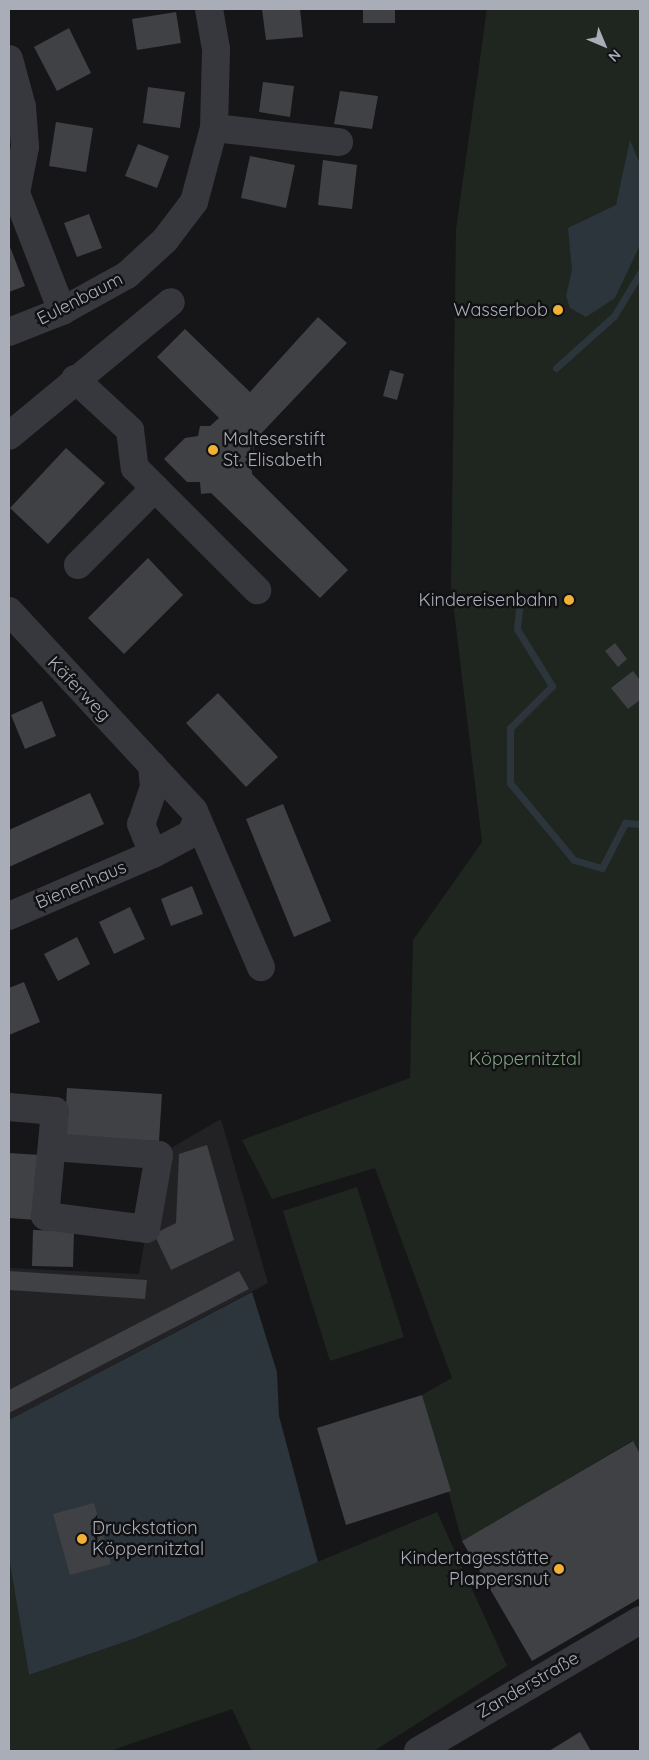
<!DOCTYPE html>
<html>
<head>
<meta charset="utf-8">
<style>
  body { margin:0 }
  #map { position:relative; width:649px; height:1760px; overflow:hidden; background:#161618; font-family:Quicksand,sans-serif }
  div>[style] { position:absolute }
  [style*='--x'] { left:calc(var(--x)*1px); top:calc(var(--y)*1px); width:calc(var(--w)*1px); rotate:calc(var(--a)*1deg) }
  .built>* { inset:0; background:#222225 }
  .green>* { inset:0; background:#1e261f }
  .water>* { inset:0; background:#2c353c }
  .stream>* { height:7px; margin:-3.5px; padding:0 3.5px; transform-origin:3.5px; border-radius:3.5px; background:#2c353c }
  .building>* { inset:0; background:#404145 }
  .minor>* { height:28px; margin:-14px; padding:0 14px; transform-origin:14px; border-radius:14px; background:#37383d }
  .dots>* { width:14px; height:14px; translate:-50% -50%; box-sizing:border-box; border:2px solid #111113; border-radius:50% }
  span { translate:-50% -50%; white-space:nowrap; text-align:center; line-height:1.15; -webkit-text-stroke:5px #111113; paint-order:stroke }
  .street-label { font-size:18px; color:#a8adb8 }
  .poi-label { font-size:18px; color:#a8adb8 }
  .right { translate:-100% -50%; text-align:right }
  .left { translate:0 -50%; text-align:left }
  .park-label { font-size:18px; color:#7fa381 }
  .frame { position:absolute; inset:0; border:10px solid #a8adb8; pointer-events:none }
  .north { position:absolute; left:579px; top:20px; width:50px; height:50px; -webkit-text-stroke:4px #111113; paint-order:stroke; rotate:135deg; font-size:14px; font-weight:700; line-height:20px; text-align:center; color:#a8adb8 }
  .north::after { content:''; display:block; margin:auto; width:18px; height:22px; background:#a8adb8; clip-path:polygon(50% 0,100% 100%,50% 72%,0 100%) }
</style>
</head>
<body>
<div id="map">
  <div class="built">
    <i style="clip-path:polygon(221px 1119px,268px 1283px,9px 1420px,9px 1268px,139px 1274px,159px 1155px)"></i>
  </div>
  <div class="green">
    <i style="clip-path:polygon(487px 9px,640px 9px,640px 1454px,632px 1441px,462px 1541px,422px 1395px,452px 1378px,375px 1168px,272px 1199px,242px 1140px,410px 1078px,413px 940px,482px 842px,451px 586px,456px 229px)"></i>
    <i style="clip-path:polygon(357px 1187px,404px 1337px,330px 1361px,283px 1211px)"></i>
    <i style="clip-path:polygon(437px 1512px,507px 1666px,374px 1751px,252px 1751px,232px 1709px,110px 1751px,9px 1751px,9px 1558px,29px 1675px,136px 1638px)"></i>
  </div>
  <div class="water">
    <i style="clip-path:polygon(630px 140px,640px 164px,640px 245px,615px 298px,586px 317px,570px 308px,566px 296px,572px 270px,568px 228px,616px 205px)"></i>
    <i style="clip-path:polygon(252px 1292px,277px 1372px,279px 1416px,318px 1562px,136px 1638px,29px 1675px,9px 1558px,9px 1420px)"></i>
  </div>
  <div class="stream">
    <i style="--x:556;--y:368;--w:78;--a:-41.9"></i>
    <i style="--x:614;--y:316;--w:50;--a:-58.8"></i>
    <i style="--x:520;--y:600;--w:29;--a:96"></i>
    <i style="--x:517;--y:629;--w:67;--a:58.4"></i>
    <i style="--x:552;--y:686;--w:59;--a:135"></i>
    <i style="--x:510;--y:728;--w:55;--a:90"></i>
    <i style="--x:510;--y:783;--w:100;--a:50.3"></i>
    <i style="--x:574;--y:860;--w:29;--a:16"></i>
    <i style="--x:602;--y:868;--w:51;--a:-62.9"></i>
    <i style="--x:625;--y:823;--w:15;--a:4"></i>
  </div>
  <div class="building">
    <i style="clip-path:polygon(262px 9px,300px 9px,303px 37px,266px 40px)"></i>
    <i style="clip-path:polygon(363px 9px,395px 9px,395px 23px,363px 23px)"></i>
    <i style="clip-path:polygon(176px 12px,181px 43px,137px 50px,132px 19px)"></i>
    <i style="clip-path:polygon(69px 28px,91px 73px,57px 91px,34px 47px)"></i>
    <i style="clip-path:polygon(263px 82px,294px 86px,290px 117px,259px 112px)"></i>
    <i style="clip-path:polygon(148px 87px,185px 92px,180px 128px,143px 123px)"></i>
    <i style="clip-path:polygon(340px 91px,378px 96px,372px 129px,334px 124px)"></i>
    <i style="clip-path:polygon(56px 122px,93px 128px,86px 172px,49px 166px)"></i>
    <i style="clip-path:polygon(138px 144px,169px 156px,157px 188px,125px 176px)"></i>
    <i style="clip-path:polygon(250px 156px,295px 165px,286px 208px,241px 198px)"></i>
    <i style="clip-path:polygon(323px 160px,357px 165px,352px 209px,318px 205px)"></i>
    <i style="clip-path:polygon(89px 214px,102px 248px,77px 257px,64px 223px)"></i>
    <i style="clip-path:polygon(9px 244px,25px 286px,9px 292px)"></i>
    <i style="clip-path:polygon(318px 317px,347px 343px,254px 441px,252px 474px,348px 570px,320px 598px,211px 493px,201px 494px,200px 482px,187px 482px,164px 459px,185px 438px,198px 436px,200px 426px,210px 426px,219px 418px,157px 357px,185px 329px,250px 392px)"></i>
    <i style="clip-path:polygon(390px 370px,404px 374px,397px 400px,383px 396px)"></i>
    <i style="clip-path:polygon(66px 448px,105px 483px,48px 544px,10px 508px)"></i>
    <i style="clip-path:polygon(148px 558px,183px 595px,124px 654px,88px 618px)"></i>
    <i style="clip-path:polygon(615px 643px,627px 659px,618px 667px,605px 651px)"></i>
    <i style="clip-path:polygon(633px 671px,640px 680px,640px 700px,628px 709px,611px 688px)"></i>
    <i style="clip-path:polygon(218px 693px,278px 757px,246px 787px,186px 723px)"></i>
    <i style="clip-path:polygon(42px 701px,56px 736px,25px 749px,11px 715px)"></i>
    <i style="clip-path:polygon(90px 793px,104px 824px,9px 867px,9px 830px)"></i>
    <i style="clip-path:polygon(283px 804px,331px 921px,294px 937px,246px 819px)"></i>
    <i style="clip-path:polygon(192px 886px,203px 914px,171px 926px,161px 899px)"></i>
    <i style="clip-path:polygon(130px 907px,145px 939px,114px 954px,99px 922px)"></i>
    <i style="clip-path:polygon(77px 937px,90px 964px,58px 981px,44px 954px)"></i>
    <i style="clip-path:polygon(24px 982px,40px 1022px,9px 1035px,9px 988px)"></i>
    <i style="clip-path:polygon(67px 1088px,162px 1094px,159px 1141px,64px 1136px)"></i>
    <i style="clip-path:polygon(207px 1145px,234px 1240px,171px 1270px,154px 1234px,176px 1223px,179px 1154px)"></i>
    <i style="clip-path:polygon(9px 1153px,40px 1155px,36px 1220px,9px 1218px)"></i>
    <i style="clip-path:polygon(33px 1230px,74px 1231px,73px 1267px,32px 1266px)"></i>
    <i style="clip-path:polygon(9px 1271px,147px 1280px,145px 1299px,9px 1290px)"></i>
    <i style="clip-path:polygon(239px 1271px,249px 1289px,9px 1413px,9px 1390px)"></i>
    <i style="clip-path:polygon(422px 1395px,451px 1491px,346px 1525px,317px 1428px)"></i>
    <i style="clip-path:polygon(633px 1441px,640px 1454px,640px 1598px,532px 1661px,462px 1541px)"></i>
    <i style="clip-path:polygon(94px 1503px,111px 1564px,70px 1575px,53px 1514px)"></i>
    <i style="clip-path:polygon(580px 1732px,591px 1751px,549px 1751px)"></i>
  </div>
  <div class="minor">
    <i style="--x:9;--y:59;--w:50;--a:74.8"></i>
    <i style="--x:22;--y:107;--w:40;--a:85.7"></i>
    <i style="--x:25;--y:147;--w:47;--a:101.1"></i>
    <i style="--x:16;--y:193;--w:127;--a:68.7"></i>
    <i style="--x:214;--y:128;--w:126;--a:6.4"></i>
    <i style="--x:9;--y:332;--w:57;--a:-21.6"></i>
    <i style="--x:62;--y:311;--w:74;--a:-29"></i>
    <i style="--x:127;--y:275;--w:52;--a:-42.6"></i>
    <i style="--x:165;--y:240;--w:48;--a:-52.7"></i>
    <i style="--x:194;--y:202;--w:77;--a:-74.9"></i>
    <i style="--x:214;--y:128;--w:79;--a:-88.5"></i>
    <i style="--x:216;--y:49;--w:41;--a:-99.9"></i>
    <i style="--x:75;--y:379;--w:75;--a:42.8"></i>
    <i style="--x:130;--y:430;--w:38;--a:83"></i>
    <i style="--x:135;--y:468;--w:173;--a:45"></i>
    <i style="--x:9;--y:436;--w:210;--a:-39.6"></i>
    <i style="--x:78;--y:565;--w:109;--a:-45"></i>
    <i style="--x:9;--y:611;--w:272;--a:47.2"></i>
    <i style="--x:194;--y:811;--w:170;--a:66.8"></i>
    <i style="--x:152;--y:765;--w:22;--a:85"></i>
    <i style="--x:154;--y:787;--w:39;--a:109"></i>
    <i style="--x:141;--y:824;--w:32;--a:68"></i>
    <i style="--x:153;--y:854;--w:43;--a:-27.8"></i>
    <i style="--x:191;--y:834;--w:16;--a:-68"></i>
    <i style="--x:9;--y:916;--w:157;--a:-23.3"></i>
    <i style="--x:9;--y:1107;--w:46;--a:5"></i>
    <i style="--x:55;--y:1111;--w:105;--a:95.4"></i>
    <i style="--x:45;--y:1216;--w:102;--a:7.3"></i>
    <i style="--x:146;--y:1229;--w:75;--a:-80"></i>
    <i style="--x:159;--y:1155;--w:107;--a:-175.7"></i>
    <i style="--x:418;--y:1751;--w:258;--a:-30.5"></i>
  </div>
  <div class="dots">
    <i style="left:558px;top:310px;background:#f2b134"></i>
    <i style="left:213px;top:450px;background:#f2b134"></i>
    <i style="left:569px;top:600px;background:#f2b134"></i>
    <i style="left:82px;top:1539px;background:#f2b134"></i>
    <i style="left:559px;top:1569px;background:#f2b134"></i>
  </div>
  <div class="street-label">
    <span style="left:80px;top:299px;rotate:-27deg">Eulenbaum</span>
    <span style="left:79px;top:689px;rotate:46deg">Käferweg</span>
    <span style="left:81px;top:885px;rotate:-23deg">Bienenhaus</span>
    <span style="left:528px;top:1685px;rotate:-30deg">Zanderstraße</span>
  </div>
  <div class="poi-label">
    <span class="right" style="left:548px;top:310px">Wasserbob</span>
    <span class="left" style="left:223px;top:450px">Malteserstift<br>St. Elisabeth</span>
    <span class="right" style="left:558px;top:600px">Kindereisenbahn</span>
    <span class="left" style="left:92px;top:1539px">Druckstation<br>Köppernitztal</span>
    <span class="right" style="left:549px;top:1569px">Kindertagesstätte<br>Plappersnut</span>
  </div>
  <div class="park-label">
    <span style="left:525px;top:1059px">Köppernitztal</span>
  </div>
  <div class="frame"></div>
  <div class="north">N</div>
</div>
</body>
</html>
